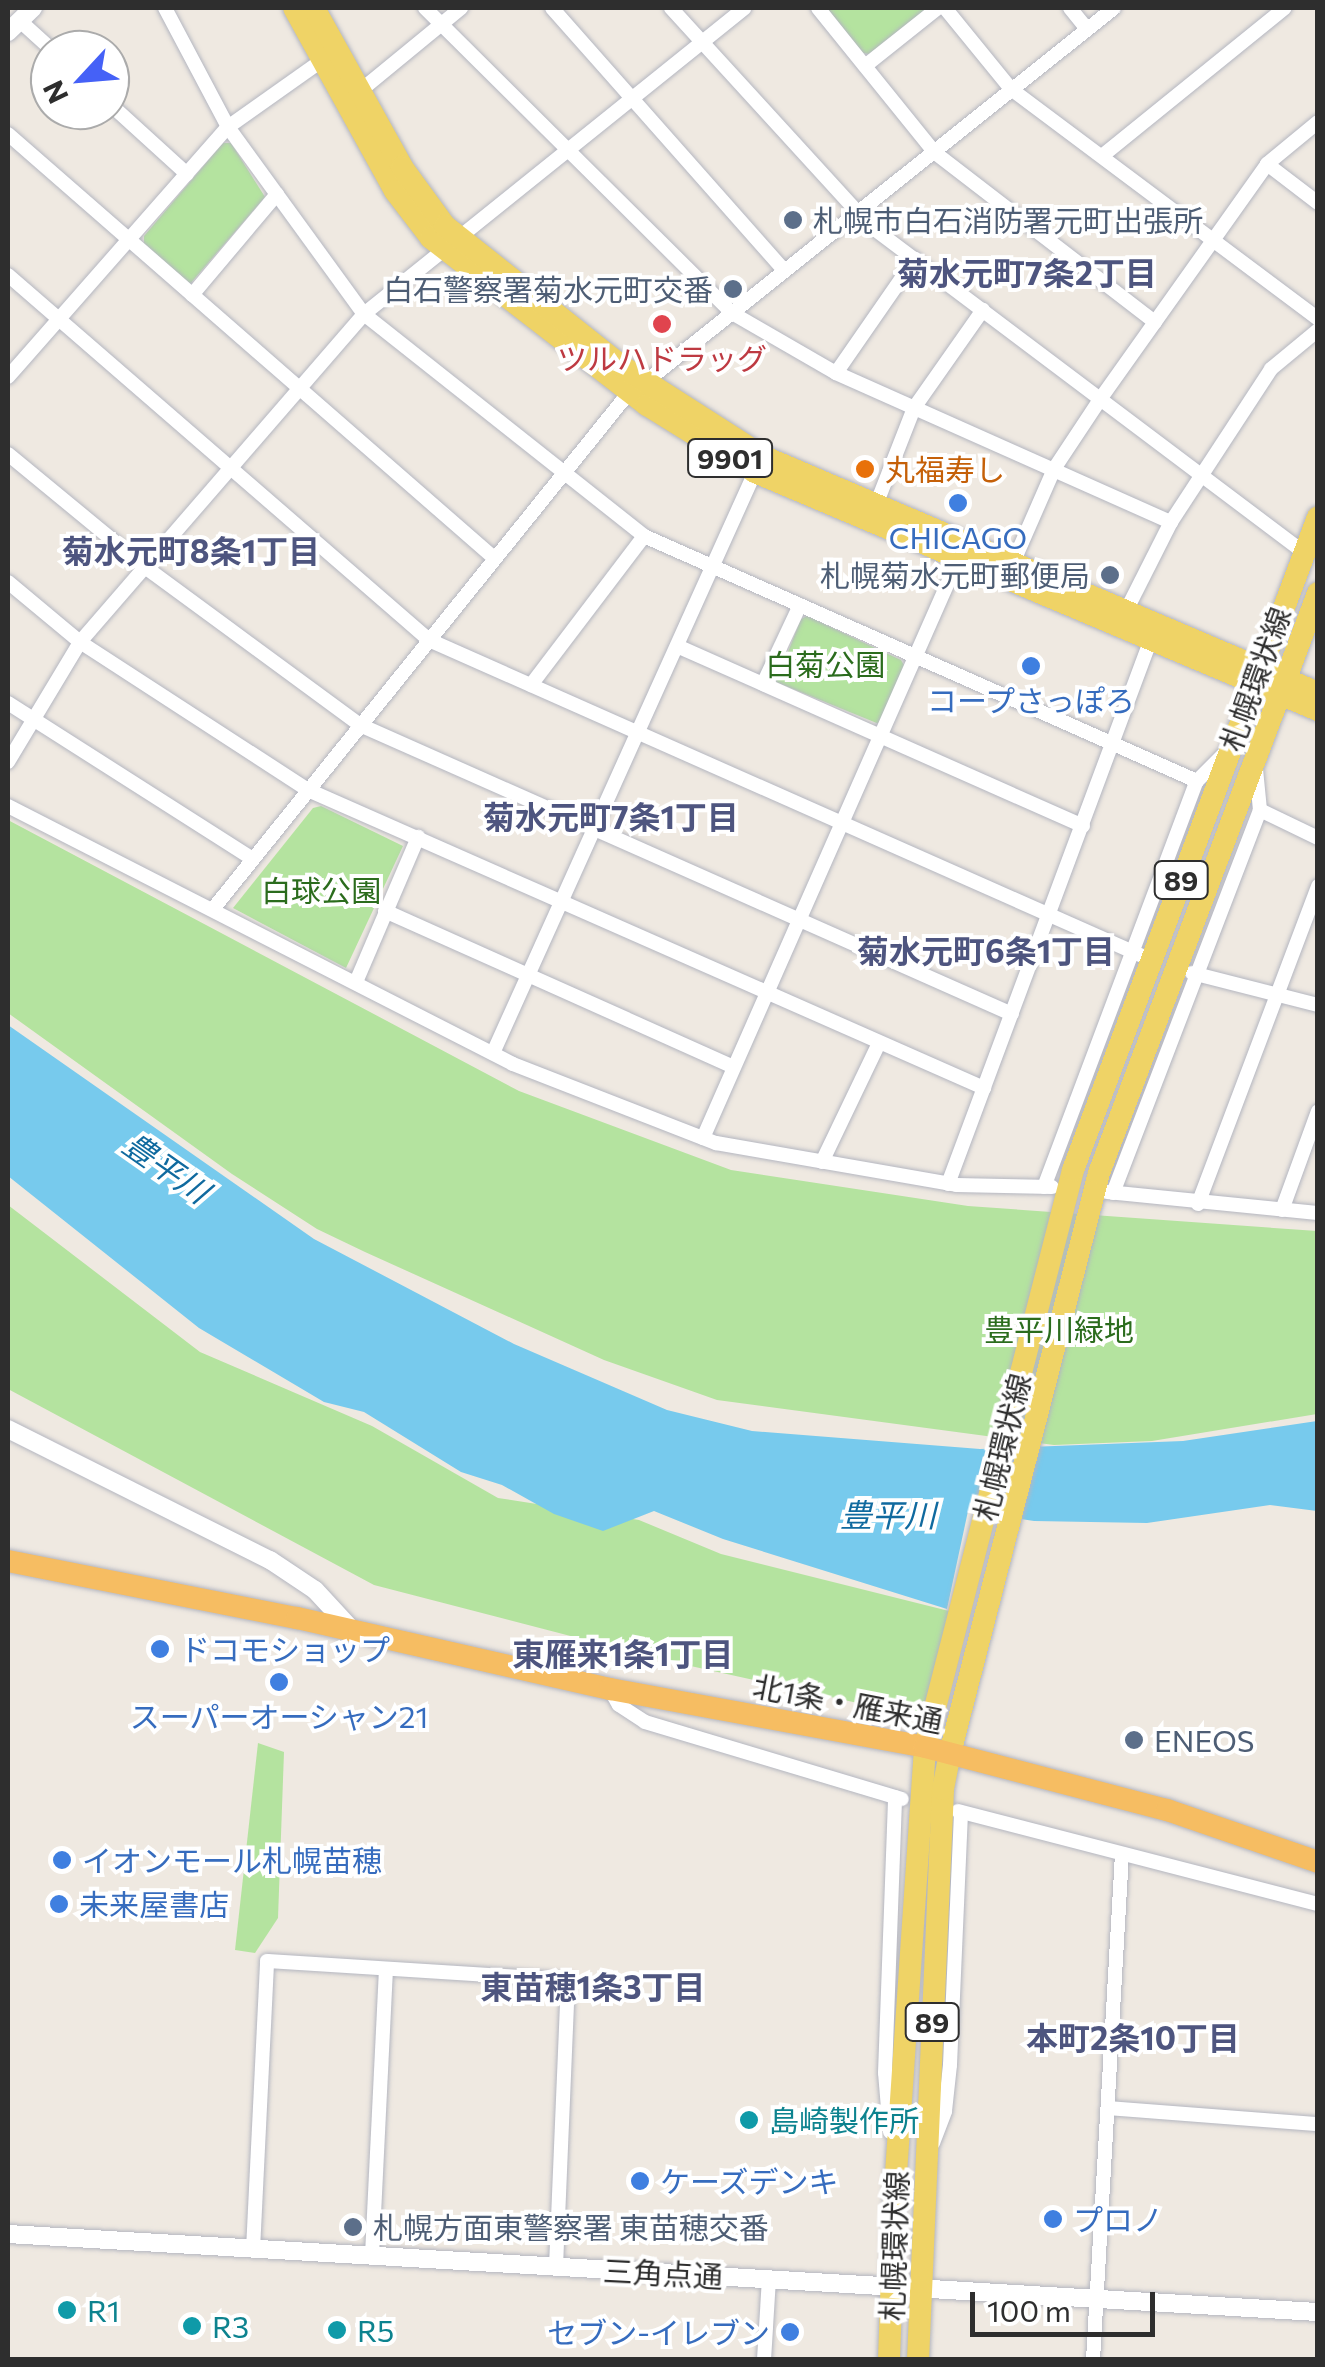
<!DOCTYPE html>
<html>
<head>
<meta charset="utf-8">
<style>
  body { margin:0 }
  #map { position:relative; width:1325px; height:2367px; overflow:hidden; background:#efe9e1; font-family:Commissioner,"Noto Sans JP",sans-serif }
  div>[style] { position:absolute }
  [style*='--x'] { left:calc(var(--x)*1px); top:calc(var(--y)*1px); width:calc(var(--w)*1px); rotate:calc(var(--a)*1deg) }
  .green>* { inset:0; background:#b4e39f }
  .water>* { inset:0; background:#77caed }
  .roads { filter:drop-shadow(0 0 2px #b4b6c0) drop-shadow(0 0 2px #b4b6c0) }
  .minor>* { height:14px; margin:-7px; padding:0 7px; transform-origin:7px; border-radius:7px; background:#fff }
  .tertiary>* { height:18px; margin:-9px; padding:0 9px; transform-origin:9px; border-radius:9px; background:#fff }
  .primary>* { height:22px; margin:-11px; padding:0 11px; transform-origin:11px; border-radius:11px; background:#efd366 }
  .trunk>* { height:22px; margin:-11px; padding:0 11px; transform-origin:11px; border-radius:11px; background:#f6bd62 }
  .dots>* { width:28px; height:28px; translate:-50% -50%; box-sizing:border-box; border:5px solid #fff; border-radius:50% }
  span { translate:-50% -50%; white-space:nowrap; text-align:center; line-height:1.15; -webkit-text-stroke:8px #fff; paint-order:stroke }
  .shield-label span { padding:2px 8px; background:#fff; border:2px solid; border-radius:8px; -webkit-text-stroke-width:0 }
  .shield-label { font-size:28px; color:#2e2e2e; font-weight:700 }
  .service-label { font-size:30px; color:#4e5e75 }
  .left { translate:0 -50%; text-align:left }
  .right { translate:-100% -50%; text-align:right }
  .health-label { font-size:30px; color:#be3a42 }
  .food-label { font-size:30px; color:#c56008 }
  .shop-label { font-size:30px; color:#366cbe }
  .park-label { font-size:30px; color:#2b6c1d }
  .street-label { font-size:30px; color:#2e2e2e }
  .culture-label { font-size:30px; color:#0d838f }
  .neighbourhood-label { font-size:32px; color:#4e557f; font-weight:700 }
  .water-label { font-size:32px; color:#106a9f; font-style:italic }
  .frame { position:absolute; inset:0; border:10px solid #2e2e2e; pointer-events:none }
  .north { position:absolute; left:30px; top:30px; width:100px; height:100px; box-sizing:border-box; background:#fff; border:2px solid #ababab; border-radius:50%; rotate:244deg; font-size:28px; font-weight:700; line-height:40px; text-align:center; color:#2e2e2e }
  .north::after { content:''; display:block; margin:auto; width:35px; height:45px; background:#4561f7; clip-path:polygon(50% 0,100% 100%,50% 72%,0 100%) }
  .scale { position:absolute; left:970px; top:2292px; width:185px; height:45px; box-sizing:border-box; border:5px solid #2e2e2e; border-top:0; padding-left:12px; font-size:30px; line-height:35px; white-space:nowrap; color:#2e2e2e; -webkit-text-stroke:8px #fff; paint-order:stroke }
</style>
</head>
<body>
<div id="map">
  <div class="green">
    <i style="clip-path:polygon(827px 8px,927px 8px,869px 54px,863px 53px)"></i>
    <i style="clip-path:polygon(223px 143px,231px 143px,265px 197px,190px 284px,144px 243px,144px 236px)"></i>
    <i style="clip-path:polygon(807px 616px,901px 660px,905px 667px,879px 724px,776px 682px,801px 619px)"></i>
    <i style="clip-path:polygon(321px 806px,403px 846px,346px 968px,233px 908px,313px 808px)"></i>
    <i style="clip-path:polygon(8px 820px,519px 1091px,731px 1170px,968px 1206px,1317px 1231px,1317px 1414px,1152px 1441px,1054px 1445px,717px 1400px,604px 1360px,365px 1252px,317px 1229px,232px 1174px,8px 1013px)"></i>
    <i style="clip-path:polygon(8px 1205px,200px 1352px,372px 1426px,498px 1498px,639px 1520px,721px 1554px,949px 1611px,925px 1718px,659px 1659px,374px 1585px,8px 1389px)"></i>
    <i style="clip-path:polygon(258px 1743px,284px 1752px,278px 1918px,255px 1953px,235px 1950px)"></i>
  </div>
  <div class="water">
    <i style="clip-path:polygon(8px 1025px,314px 1239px,514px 1344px,667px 1410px,752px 1431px,980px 1449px,1183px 1441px,1317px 1421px,1317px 1511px,1270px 1505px,1147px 1523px,1034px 1521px,968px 1511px,947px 1609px,723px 1539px,654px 1511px,603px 1531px,554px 1514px,502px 1485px,461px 1472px,364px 1412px,324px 1402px,199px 1328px,8px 1176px)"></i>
  </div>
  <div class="roads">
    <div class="minor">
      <i style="--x:165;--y:8;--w:135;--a:62.1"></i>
      <i style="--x:228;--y:127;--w:231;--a:54"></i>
      <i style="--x:364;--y:314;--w:357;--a:38.4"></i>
      <i style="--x:644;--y:536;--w:605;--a:23.9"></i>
      <i style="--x:425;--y:8;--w:433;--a:44.8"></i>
      <i style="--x:732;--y:313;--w:120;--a:30"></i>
      <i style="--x:836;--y:373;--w:367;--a:24"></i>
      <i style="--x:552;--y:8;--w:351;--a:48.5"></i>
      <i style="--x:671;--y:8;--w:294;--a:47.6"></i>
      <i style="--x:869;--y:225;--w:542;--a:36.98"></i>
      <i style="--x:818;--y:8;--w:185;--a:51.1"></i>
      <i style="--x:934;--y:152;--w:279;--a:37.6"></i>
      <i style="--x:945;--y:8;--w:104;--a:50.8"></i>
      <i style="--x:1011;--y:89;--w:384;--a:36.8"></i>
      <i style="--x:1070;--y:8;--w:27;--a:51"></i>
      <i style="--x:19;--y:20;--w:45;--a:42.3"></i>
      <i style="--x:865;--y:66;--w:93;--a:-38.5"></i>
      <i style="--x:360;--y:91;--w:131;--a:-39.4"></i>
      <i style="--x:110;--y:104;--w:104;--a:42.3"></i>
      <i style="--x:8;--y:134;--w:645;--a:41.1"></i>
      <i style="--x:1102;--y:156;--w:235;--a:-39"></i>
      <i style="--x:1267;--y:164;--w:64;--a:37.4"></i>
      <i style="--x:8;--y:275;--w:557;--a:40.92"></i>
      <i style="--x:429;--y:640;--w:778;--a:23.9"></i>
      <i style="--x:192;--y:295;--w:132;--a:-49.9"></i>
      <i style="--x:836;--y:373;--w:139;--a:-55.3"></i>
      <i style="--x:8;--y:377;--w:333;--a:-48.7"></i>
      <i style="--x:228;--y:127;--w:121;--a:-35.3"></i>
      <i style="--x:8;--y:454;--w:178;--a:39.5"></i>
      <i style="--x:145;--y:567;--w:267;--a:36.3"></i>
      <i style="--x:360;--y:725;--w:713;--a:23.91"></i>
      <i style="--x:876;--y:505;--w:104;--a:-68.6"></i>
      <i style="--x:914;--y:408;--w:120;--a:-54.9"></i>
      <i style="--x:1013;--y:563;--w:103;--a:-66.4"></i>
      <i style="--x:1054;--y:469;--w:85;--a:-56.5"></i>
      <i style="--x:1101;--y:398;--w:287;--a:-54.6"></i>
      <i style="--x:1267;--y:164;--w:66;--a:-39.5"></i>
      <i style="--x:8;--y:582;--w:94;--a:39.8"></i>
      <i style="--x:80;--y:642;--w:272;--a:33"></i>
      <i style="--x:308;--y:790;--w:739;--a:23.79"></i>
      <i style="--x:1126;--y:611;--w:100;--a:-63.2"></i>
      <i style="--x:1171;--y:522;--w:183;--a:-56.8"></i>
      <i style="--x:1271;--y:369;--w:61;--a:-39.7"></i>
      <i style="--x:677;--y:646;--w:444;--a:23.9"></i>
      <i style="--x:763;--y:684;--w:87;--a:-64.9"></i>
      <i style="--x:531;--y:685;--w:187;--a:-52.8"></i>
      <i style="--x:8;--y:703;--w:290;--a:32.5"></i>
      <i style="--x:8;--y:762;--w:140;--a:-59"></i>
      <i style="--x:80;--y:642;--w:434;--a:-49.1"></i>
      <i style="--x:364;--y:314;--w:488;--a:-38.8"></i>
      <i style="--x:8;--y:806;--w:567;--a:27.06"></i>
      <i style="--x:513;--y:1064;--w:218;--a:21.3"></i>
      <i style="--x:716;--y:1143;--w:244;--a:9.9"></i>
      <i style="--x:956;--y:1185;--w:96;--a:1.2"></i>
      <i style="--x:1260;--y:810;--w:64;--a:25.8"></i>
      <i style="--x:213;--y:909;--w:654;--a:-51.15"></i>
      <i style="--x:623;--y:400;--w:628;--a:-38.6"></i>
      <i style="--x:385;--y:911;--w:381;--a:24.1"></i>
      <i style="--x:1192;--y:973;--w:130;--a:14.3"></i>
      <i style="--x:356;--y:982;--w:158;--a:-66.8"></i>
      <i style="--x:493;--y:1053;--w:637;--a:-65.73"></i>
      <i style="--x:703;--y:1138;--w:639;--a:-66.2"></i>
      <i style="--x:822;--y:1162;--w:132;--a:-64.4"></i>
      <i style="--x:948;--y:1184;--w:582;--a:-69.57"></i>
      <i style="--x:1044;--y:1187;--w:434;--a:-69.4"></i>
      <i style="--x:1197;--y:781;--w:41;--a:-45"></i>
      <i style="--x:1107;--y:1192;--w:212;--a:5.7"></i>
      <i style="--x:1113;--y:1193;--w:410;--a:-69"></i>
      <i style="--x:1260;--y:810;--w:41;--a:-95.6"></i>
      <i style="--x:1198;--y:1204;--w:340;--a:-69.3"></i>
      <i style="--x:1282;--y:1210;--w:105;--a:-70"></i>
      <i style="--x:610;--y:1689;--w:18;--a:61"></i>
      <i style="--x:619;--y:1705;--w:31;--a:33"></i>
      <i style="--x:645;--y:1722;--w:268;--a:16.7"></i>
      <i style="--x:958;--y:1811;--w:372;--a:14.5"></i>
      <i style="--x:1108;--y:2108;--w:211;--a:4.4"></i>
      <i style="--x:890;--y:2132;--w:59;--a:-94.8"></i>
      <i style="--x:885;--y:2073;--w:276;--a:-87.9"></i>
      <i style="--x:933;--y:2143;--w:34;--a:-69"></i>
      <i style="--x:945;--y:2111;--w:46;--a:-83.8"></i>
      <i style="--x:950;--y:2065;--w:253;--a:-87.5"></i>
      <i style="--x:253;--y:2250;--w:289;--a:-87.2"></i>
      <i style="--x:267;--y:1961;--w:302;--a:3.6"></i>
      <i style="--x:568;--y:1980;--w:286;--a:92.4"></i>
      <i style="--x:372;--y:2255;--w:285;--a:-87.2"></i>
      <i style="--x:764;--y:2360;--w:81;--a:-86.5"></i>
      <i style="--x:1093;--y:2360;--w:507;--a:-86.72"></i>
    </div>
    <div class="tertiary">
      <i style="--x:8;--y:32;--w:35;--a:-44"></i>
      <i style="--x:8;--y:1429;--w:293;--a:26.6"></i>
      <i style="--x:270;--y:1560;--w:54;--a:33.7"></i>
      <i style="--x:315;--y:1590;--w:57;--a:47.1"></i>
      <i style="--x:8;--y:2234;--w:1312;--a:3.41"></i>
    </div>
    <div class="primary">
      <i style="--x:294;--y:8;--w:209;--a:61.1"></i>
      <i style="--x:395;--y:191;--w:59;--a:52.5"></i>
      <i style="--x:431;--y:238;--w:273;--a:37.7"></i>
      <i style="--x:647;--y:405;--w:127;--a:31.8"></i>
      <i style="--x:755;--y:472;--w:611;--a:22.92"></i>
      <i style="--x:314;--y:8;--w:182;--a:61"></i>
      <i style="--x:402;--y:167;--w:73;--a:53.9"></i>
      <i style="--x:445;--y:226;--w:227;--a:38.4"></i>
      <i style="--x:623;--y:367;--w:165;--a:32.6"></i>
      <i style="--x:762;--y:456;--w:604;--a:23.09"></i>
      <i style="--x:889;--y:2360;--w:172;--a:-88"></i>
      <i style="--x:895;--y:2188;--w:442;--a:-86.1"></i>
      <i style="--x:925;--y:1747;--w:596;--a:-75.61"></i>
      <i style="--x:1073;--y:1170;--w:697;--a:-69.43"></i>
      <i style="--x:918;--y:2360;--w:572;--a:-87.49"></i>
      <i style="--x:943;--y:1789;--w:37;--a:-79"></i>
      <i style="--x:950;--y:1753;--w:599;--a:-75.59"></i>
      <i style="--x:1099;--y:1173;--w:620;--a:-69.31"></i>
    </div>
    <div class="trunk">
      <i style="--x:8;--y:1561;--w:295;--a:11.2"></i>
      <i style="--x:297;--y:1618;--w:321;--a:12.8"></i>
      <i style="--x:610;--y:1689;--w:320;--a:10.4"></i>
      <i style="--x:925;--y:1747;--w:250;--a:14.6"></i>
      <i style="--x:1167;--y:1810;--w:160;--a:19"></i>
    </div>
  </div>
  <div class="dots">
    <i style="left:793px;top:220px;background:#5c6f8a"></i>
    <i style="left:733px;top:289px;background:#5c6f8a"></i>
    <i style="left:662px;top:324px;background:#e0444e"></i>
    <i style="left:865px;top:469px;background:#e8710a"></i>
    <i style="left:958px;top:503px;background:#3f7fe0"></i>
    <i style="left:1110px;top:575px;background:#5c6f8a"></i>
    <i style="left:1031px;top:666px;background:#3f7fe0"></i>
    <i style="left:160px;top:1649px;background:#3f7fe0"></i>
    <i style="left:279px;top:1682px;background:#3f7fe0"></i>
    <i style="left:1134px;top:1740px;background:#5c6f8a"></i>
    <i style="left:62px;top:1860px;background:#3f7fe0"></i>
    <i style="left:59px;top:1904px;background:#3f7fe0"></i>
    <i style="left:749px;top:2120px;background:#0f9aa8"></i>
    <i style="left:640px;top:2181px;background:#3f7fe0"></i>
    <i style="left:1053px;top:2219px;background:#3f7fe0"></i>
    <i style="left:353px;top:2227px;background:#5c6f8a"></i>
    <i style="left:67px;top:2310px;background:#0f9aa8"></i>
    <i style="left:192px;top:2326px;background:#0f9aa8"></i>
    <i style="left:337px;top:2330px;background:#0f9aa8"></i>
    <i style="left:790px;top:2332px;background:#3f7fe0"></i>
  </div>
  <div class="shield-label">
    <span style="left:730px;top:458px">9901</span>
    <span style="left:1181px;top:880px">89</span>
    <span style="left:932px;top:2022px">89</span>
  </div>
  <div class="service-label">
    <span class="left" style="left:813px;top:220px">札幌市白石消防署元町出張所</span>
    <span class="right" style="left:713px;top:289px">白石警察署菊水元町交番</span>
    <span class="right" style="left:1090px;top:575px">札幌菊水元町郵便局</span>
    <span class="left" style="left:1154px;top:1740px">ENEOS</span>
    <span class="left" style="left:373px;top:2227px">札幌方面東警察署 東苗穂交番</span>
  </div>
  <div class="health-label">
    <span style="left:662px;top:358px">ツルハドラッグ</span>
  </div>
  <div class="food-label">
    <span class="left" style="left:885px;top:469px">丸福寿し</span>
  </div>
  <div class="shop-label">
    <span style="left:958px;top:537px">CHICAGO</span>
    <span style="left:1031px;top:700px">コープさっぽろ</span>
    <span class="left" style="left:180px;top:1649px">ドコモショップ</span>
    <span style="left:279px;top:1716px">スーパーオーシャン21</span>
    <span class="left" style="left:82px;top:1860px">イオンモール札幌苗穂</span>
    <span class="left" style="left:79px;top:1904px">未来屋書店</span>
    <span class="left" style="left:660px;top:2181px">ケーズデンキ</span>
    <span class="left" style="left:1073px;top:2219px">プロノ</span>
    <span class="right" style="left:770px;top:2332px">セブン-イレブン</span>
  </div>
  <div class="park-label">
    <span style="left:825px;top:664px">白菊公園</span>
    <span style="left:321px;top:890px">白球公園</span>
    <span style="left:1059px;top:1329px">豊平川緑地</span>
  </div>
  <div class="street-label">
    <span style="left:1255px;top:679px;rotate:-70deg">札幌環状線</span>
    <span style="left:1002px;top:1447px;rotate:-76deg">札幌環状線</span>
    <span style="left:848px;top:1703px;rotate:11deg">北1条・雁来通</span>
    <span style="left:894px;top:2246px;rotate:-88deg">札幌環状線</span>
    <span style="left:663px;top:2273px;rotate:3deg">三角点通</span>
  </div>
  <div class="culture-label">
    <span class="left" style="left:769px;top:2120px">島崎製作所</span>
    <span class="left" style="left:87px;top:2310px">R1</span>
    <span class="left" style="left:212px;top:2326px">R3</span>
    <span class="left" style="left:357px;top:2330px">R5</span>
  </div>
  <div class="neighbourhood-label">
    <span style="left:1027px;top:272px">菊水元町7条2丁目</span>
    <span style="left:191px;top:550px">菊水元町8条1丁目</span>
    <span style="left:611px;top:816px">菊水元町7条1丁目</span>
    <span style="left:986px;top:950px">菊水元町6条1丁目</span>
    <span style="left:623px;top:1653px">東雁来1条1丁目</span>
    <span style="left:593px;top:1986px">東苗穂1条3丁目</span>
    <span style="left:1133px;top:2037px">本町2条10丁目</span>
  </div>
  <div class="water-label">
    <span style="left:167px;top:1167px;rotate:35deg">豊平川</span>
    <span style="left:888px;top:1514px">豊平川</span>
  </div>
  <div class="frame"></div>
  <div class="north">N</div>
  <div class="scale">100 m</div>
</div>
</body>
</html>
